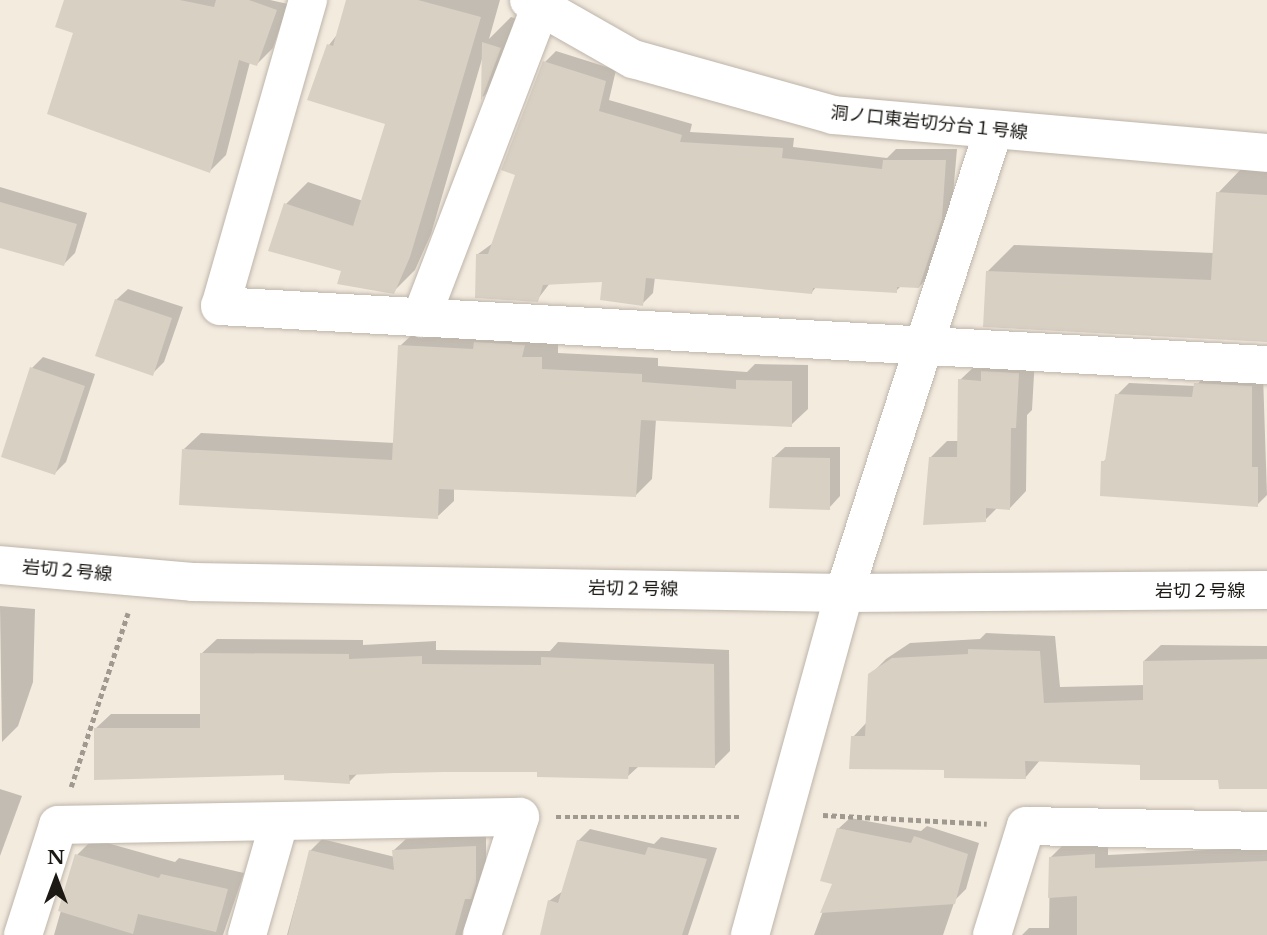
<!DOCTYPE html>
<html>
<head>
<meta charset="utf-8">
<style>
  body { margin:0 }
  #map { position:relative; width:1267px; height:935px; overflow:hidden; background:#f4ebdf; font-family:"Libre Baskerville","Noto Sans JP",serif }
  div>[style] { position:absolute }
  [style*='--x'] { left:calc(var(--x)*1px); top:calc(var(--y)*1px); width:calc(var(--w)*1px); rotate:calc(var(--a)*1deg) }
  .shadow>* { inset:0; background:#0003 }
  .building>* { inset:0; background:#d9d0c4 }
  .path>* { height:4.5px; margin-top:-2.25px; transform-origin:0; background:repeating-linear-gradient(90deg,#a09990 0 5px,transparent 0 8.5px) }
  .roads { filter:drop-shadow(0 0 2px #bdb5aa) drop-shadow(0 0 2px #bdb5aa) }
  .minor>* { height:38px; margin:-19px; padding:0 19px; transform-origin:19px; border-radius:19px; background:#fff }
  span { translate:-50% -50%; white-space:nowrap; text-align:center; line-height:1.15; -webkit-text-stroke:5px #fff; paint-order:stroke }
  .street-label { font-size:18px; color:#1c1915 }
  .north { position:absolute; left:21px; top:844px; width:70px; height:70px; -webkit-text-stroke:5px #fff; paint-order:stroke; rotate:0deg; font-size:19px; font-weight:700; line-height:28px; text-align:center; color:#1c1915 }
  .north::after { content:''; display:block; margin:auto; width:24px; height:32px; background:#1c1915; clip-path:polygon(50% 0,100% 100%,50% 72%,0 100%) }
</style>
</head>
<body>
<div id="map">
  <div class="shadow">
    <i style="clip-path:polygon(66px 0,270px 0,288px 4px,273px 48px,257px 64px,250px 62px,226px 155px,210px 171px,75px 32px)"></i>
    <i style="clip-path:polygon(364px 0,500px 0,489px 39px,511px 17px,527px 22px,507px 73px,483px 97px,482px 59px,431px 234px,415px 270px,393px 292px,344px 270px,270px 249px,286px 204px,308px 182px,363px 201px,387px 123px,329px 45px)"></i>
    <i style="clip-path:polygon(556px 51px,616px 70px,609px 100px,692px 124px,690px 132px,794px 138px,793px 147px,887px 158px,896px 149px,957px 149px,952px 206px,930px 275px,919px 287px,902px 285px,896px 291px,817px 286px,812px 292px,655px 277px,653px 293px,642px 304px,604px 280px,550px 283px,537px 300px,478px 254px,493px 243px,517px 174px,545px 62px)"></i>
    <i style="clip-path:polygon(1244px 166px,1267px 168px,1267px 340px,987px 272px,1014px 245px,1214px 253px,1218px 193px)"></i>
    <i style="clip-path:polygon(0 187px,87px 213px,75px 253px,64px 264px,0 246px)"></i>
    <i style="clip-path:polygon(128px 289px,183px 307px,164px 362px,152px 374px,116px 300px)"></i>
    <i style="clip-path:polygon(417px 330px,558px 341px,558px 353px,658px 358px,658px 366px,747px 372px,755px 364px,808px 365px,808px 409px,791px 425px,656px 419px,652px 479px,636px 495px,454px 488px,454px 501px,437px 517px,184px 449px,201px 433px,395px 443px,400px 346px)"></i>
    <i style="clip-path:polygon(43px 357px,95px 374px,66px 462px,55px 473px,32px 368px)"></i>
    <i style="clip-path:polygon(1035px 357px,1032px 410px,1027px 415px,1026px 491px,1010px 508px,998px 507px,985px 520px,930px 458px,947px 441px,959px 441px,960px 380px,977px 364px)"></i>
    <i style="clip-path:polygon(1208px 372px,1263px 375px,1267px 495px,1257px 505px,1103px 462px,1108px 457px,1117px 395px,1129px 383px,1196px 386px)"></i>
    <i style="clip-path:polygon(785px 447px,840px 447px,840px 496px,829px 508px,773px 458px)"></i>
    <i style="clip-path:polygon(0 606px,35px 609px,33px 682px,18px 726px,2px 742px)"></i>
    <i style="clip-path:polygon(986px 633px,1055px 636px,1060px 687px,1145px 685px,1144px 661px,1161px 645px,1267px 646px,1267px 787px,1142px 763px,1041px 759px,1025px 778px,946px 769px,853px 737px,868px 721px,870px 675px,886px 659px,910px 643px,980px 639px)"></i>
    <i style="clip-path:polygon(217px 639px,363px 640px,363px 645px,436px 641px,436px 650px,550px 651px,558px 642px,729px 650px,730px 751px,715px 766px,639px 766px,627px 777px,539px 771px,358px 773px,349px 782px,285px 773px,95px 729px,111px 714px,202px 714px,201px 654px)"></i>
    <i style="clip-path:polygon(0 789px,22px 796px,0 856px)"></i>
    <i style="clip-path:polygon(850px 818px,921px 831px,927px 826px,979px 843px,966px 889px,955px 900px,943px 935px,814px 935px,834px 882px,838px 829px)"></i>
    <i style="clip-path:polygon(590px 829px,654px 844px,661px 837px,717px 848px,688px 935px,541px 935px,549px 901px,563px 891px,578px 841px)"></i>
    <i style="clip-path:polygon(486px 835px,486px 870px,462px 935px,287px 935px,310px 851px,322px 839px,395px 857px,394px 850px,406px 839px)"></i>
    <i style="clip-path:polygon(93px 839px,175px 862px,179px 858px,244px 873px,223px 935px,54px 935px,77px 855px)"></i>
    <i style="clip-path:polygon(1108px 841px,1108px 855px,1267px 847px,1267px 935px,1022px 935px,1029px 928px,1049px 928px,1050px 858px,1064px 844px)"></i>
  </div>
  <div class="building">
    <i style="clip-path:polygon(64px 0,180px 0,214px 7px,216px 0,249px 0,277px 10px,257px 66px,239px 60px,210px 173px,47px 114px,73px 33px,55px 27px)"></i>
    <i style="clip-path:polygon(346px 0,418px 0,481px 17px,410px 257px,394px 294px,337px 284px,341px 271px,268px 251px,284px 203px,353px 226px,385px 124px,307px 100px,327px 44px,333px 46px)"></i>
    <i style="clip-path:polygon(482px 42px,501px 48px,481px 101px)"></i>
    <i style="clip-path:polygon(543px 61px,606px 81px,599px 111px,682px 135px,680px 142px,783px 148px,782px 158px,882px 169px,883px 160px,946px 160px,942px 219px,919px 288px,897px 287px,897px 293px,813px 288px,812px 294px,646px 278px,643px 306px,600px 300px,602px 282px,543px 285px,538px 302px,475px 298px,476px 254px,488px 254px,515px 175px,501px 170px)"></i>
    <i style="clip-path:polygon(1216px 192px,1267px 195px,1267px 342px,983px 327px,986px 271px,1211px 280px)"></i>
    <i style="clip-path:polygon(0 202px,77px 224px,64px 266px,0 248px)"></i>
    <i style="clip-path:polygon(115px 299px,172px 318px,153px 376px,95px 356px)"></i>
    <i style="clip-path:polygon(474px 342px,525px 345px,522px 357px,542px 357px,542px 369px,642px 374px,642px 382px,736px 389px,736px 380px,792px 381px,792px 427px,641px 420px,636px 497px,439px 489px,438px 519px,179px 505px,182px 449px,392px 460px,398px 345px,473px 349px)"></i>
    <i style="clip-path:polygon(30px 367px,85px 386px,55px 475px,1px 457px)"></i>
    <i style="clip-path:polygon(981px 371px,1019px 373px,1016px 428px,1011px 428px,1010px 510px,986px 508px,986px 522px,923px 525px,929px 457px,957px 457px,958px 379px,981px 381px)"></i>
    <i style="clip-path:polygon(1194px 383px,1252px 386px,1252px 467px,1258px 467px,1258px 507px,1100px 496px,1101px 461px,1105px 461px,1115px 394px,1192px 397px)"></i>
    <i style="clip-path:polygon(772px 457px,830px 458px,830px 510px,769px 508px)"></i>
    <i style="clip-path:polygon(968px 649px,1040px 651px,1044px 703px,1143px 700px,1143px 661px,1267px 659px,1267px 789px,1219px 789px,1218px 780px,1140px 780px,1140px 765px,1025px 761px,1026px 779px,944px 778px,944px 770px,849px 769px,851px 736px,865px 736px,868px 674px,892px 658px,968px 654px)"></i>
    <i style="clip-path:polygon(200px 653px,349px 654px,349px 659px,422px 656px,422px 664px,541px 665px,541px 657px,714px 664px,715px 768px,629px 767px,628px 779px,537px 777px,537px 772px,417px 772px,349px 775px,350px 784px,284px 780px,284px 775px,94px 780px,94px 728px,200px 728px)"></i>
    <i style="clip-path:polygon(837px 828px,911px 843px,914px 836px,968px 854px,955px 904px,820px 913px,832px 884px,820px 881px)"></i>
    <i style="clip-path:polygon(577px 840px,645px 855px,648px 847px,707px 859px,682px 935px,540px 935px,548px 900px,558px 903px)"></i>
    <i style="clip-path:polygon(476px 846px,476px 883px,471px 899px,465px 899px,455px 935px,288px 935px,309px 850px,394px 870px,392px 850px)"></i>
    <i style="clip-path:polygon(75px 854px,159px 878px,161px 874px,228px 889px,216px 932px,138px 914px,133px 934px,58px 911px)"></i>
    <i style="clip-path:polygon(1095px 854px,1095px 868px,1267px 861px,1267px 935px,1077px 935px,1077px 896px,1048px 898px,1049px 857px)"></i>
  </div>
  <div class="path">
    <i style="--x:71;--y:787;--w:183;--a:-71.9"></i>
    <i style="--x:823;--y:815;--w:164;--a:3.1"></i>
    <i style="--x:556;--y:817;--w:187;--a:0"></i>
  </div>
  <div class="roads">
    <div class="minor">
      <i style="--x:308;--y:0;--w:318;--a:106"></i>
      <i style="--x:220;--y:306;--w:1049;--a:3.23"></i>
      <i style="--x:529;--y:0;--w:120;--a:29.6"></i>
      <i style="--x:633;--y:59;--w:208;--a:15.6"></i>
      <i style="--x:833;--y:115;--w:436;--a:5"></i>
      <i style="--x:421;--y:318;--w:332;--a:-69"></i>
      <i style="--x:0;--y:565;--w:194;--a:5"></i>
      <i style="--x:193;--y:582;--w:651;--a:0.97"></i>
      <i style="--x:844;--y:593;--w:423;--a:-0.4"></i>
      <i style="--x:23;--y:935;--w:115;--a:-72.3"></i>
      <i style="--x:58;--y:825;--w:462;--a:-1"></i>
      <i style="--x:520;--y:817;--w:124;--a:107.9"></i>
      <i style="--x:247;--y:935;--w:116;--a:-74.1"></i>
      <i style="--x:750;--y:935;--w:355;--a:-74.6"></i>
      <i style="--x:844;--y:593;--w:484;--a:-72.1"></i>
      <i style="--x:992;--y:935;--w:114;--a:-72.7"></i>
      <i style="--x:1026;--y:826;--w:241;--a:1.2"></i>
    </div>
  </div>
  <div class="street-label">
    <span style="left:929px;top:123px;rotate:6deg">洞ノ口東岩切分台１号線</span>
    <span style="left:67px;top:571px;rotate:5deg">岩切２号線</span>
    <span style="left:633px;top:589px;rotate:1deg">岩切２号線</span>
    <span style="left:1200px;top:591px">岩切２号線</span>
  </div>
  <div class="north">N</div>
</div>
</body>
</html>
